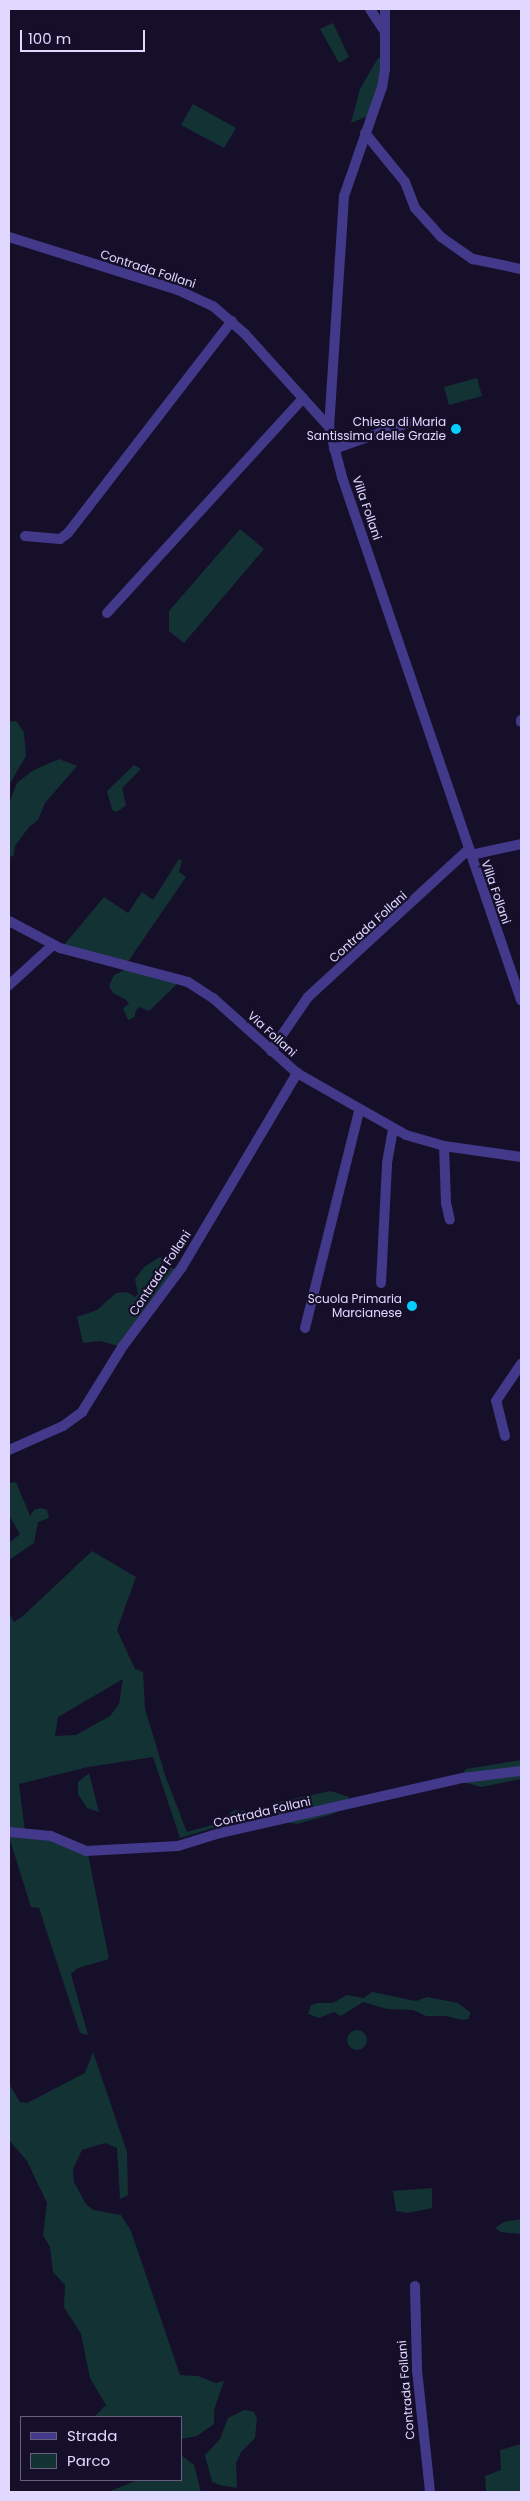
<!DOCTYPE html>
<html>
<head>
<meta charset="utf-8">
<style>
  body { margin:0 }
  #map { position:relative; width:530px; height:2501px; overflow:hidden; background:#160f2a; font-family:Poppins,sans-serif }
  div>[style] { position:absolute }
  [style*='--x'] { left:calc(var(--x)*1px); top:calc(var(--y)*1px); width:calc(var(--w)*1px); rotate:calc(var(--a)*1deg) }
  .green>* { inset:0; background:#123234 }
  .round { border-radius:50% }
  .minor>* { height:10px; margin:-5px; padding:0 5px; transform-origin:5px; border-radius:5px; background:#43398a }
  .dots>* { width:14px; height:14px; translate:-50% -50%; box-sizing:border-box; border:2px solid #160f2a; border-radius:50% }
  span { translate:-50% -50%; white-space:nowrap; text-align:center; line-height:1.15; -webkit-text-stroke:4.5px #160f2a; paint-order:stroke }
  .street-label { font-size:12px; color:#e0d8ff }
  .poi-label { font-size:12px; color:#e0d8ff }
  .right { translate:-100% -50%; text-align:right }
  .frame { position:absolute; inset:0; border:10px solid #e0d8ff; pointer-events:none }
  .legend { position:absolute; left:20px; top:2416px; width:162px; height:65px; box-sizing:border-box; background:#160f2a; border:1px solid #675f7f; margin:0; padding:6px 9px; list-style:none; font-size:15px; color:#e0d8ff }
  .legend li { display:flex; align-items:center; gap:10px; height:25px }
  .legend b { width:25px; border:1px solid #675f7f }
  .scale { position:absolute; left:20px; top:30px; width:125px; height:22px; box-sizing:border-box; border:2px solid #e0d8ff; border-top:0; padding-left:6px; font-size:15px; line-height:18px; white-space:nowrap; color:#e0d8ff; -webkit-text-stroke:4px #160f2a; paint-order:stroke }
</style>
</head>
<body>
<div id="map">
  <div class="green">
    <i style="clip-path:polygon(333px 23px,349px 57px,339px 63px,320px 29px)"></i>
    <i style="clip-path:polygon(378px 58px,382px 58px,380px 85px,368px 116px,351px 123px,360px 89px)"></i>
    <i style="clip-path:polygon(193px 104px,236px 128px,224px 148px,181px 125px)"></i>
    <i style="clip-path:polygon(477px 378px,482px 396px,449px 405px,444px 387px)"></i>
    <i style="clip-path:polygon(240px 529px,264px 549px,184px 643px,169px 631px,169px 611px)"></i>
    <i style="clip-path:polygon(16px 721px,24px 732px,26px 756px,9px 785px,9px 722px)"></i>
    <i style="clip-path:polygon(59px 759px,77px 766px,45px 803px,38px 820px,29px 827px,15px 846px,14px 855px,9px 858px,9px 803px,17px 783px,32px 771px)"></i>
    <i style="clip-path:polygon(134px 765px,141px 769px,122px 788px,126px 805px,117px 812px,112px 810px,107px 791px)"></i>
    <i style="clip-path:polygon(179px 859px,182px 861px,179px 872px,186px 877px,127px 963px,64px 945px,104px 897px,128px 913px,142px 892px,153px 900px)"></i>
    <i style="clip-path:polygon(126px 969px,149px 973px,154px 978px,178px 983px,149px 1011px,139px 1007px,135px 1012px,135px 1017px,128px 1020px,123px 1008px,129px 1004px,126px 1000px,113px 993px,109px 986px,114px 975px)"></i>
    <i style="clip-path:polygon(160px 1257px,163px 1259px,164px 1267px,180px 1269px,149px 1320px,119px 1346px,100px 1341px,83px 1343px,77px 1317px,97px 1310px,116px 1293px,127px 1292px,135px 1297px,138px 1294px,135px 1279px,144px 1267px)"></i>
    <i style="clip-path:polygon(16px 1482px,30px 1516px,34px 1510px,41px 1508px,47px 1510px,49px 1518px,38px 1522px,34px 1543px,9px 1560px,9px 1543px,20px 1534px,9px 1515px,9px 1483px)"></i>
    <i style="clip-path:polygon(evenodd,92px 1551px,136px 1577px,117px 1630px,135px 1669px,143px 1672px,145px 1709px,166px 1778px,187px 1832px,219px 1823px,234px 1810px,248px 1811px,248px 1816px,240px 1820px,180px 1838px,153px 1757px,88px 1767px,19px 1784px,25px 1831px,9px 1829px,9px 1613px,14px 1622px,23px 1616px,92px 1551px,123px 1679px,119px 1704px,110px 1716px,76px 1735px,55px 1736px,58px 1717px,123px 1679px)"></i>
    <i style="clip-path:polygon(521px 1760px,521px 1779px,481px 1787px,462px 1782px,461px 1775px,466px 1769px)"></i>
    <i style="clip-path:polygon(89px 1773px,99px 1812px,87px 1808px,78px 1794px,78px 1782px)"></i>
    <i style="clip-path:polygon(331px 1791px,349px 1797px,345px 1807px,333px 1814px,297px 1824px,286px 1822px,274px 1813px,273px 1808px,278px 1802px)"></i>
    <i style="clip-path:polygon(9px 1837px,53px 1841px,88px 1854px,109px 1959px,78px 1968px,71px 1974px,88px 2035px,80px 2033px,39px 1908px,31px 1907px)"></i>
    <i style="clip-path:polygon(372px 1992px,416px 2001px,427px 1997px,458px 2003px,471px 2013px,468px 2019px,462px 2020px,446px 2016px,426px 2016px,413px 2010px,387px 2009px,363px 2002px,341px 2016px,334px 2012px,319px 2018px,308px 2014px,311px 2005px,318px 2003px,333px 2003px,347px 1995px,364px 1998px)"></i>
    <i class="round" style="left:347px;top:2030px;width:20px;height:20px"></i>
    <i style="clip-path:polygon(93px 2052px,127px 2152px,128px 2195px,120px 2199px,117px 2148px,105px 2143px,82px 2150px,73px 2169px,74px 2182px,86px 2204px,93px 2210px,121px 2215px,131px 2231px,180px 2375px,198px 2376px,216px 2383px,224px 2381px,214px 2410px,214px 2424px,197px 2436px,181px 2439px,181px 2417px,94px 2417px,106px 2405px,90px 2378px,81px 2334px,64px 2307px,65px 2285px,53px 2272px,50px 2247px,43px 2235px,47px 2203px,27px 2161px,9px 2140px,9px 2084px,20px 2102px,27px 2103px,85px 2073px)"></i>
    <i style="clip-path:polygon(432px 2188px,432px 2208px,408px 2213px,396px 2211px,393px 2191px)"></i>
    <i style="clip-path:polygon(521px 2219px,521px 2234px,501px 2232px,495px 2228px,504px 2222px)"></i>
    <i style="clip-path:polygon(244px 2410px,254px 2412px,257px 2418px,255px 2438px,241px 2452px,236px 2463px,237px 2488px,220px 2485px,212px 2482px,205px 2455px,220px 2439px,228px 2418px)"></i>
    <i style="clip-path:polygon(521px 2444px,521px 2492px,486px 2492px,485px 2476px,501px 2470px,500px 2450px)"></i>
    <i style="clip-path:polygon(181px 2455px,194px 2465px,201px 2492px,108px 2492px,138px 2480px,181px 2480px)"></i>
  </div>
  <div class="minor">
    <i style="--x:370;--y:9;--w:24;--a:57"></i>
    <i style="--x:385;--y:9;--w:60;--a:90"></i>
    <i style="--x:385;--y:69;--w:18;--a:99"></i>
    <i style="--x:382;--y:87;--w:115;--a:109.2"></i>
    <i style="--x:344;--y:196;--w:231;--a:93.7"></i>
    <i style="--x:329;--y:427;--w:52;--a:75.4"></i>
    <i style="--x:342;--y:477;--w:553;--a:71.11"></i>
    <i style="--x:365;--y:133;--w:63;--a:50.8"></i>
    <i style="--x:405;--y:182;--w:28;--a:69"></i>
    <i style="--x:415;--y:208;--w:39;--a:48"></i>
    <i style="--x:441;--y:237;--w:39;--a:35"></i>
    <i style="--x:473;--y:259;--w:49;--a:11.8"></i>
    <i style="--x:9;--y:237;--w:177;--a:17.4"></i>
    <i style="--x:178;--y:290;--w:38;--a:25"></i>
    <i style="--x:213;--y:306;--w:43;--a:41.2"></i>
    <i style="--x:245;--y:334;--w:125;--a:47.9"></i>
    <i style="--x:334;--y:449;--w:78;--a:-19.4"></i>
    <i style="--x:25;--y:536;--w:35;--a:5"></i>
    <i style="--x:60;--y:539;--w:10;--a:-37"></i>
    <i style="--x:68;--y:533;--w:268;--a:-52.3"></i>
    <i style="--x:107;--y:613;--w:291;--a:-47.6"></i>
    <i style="--x:521;--y:720;--w:2;--a:90"></i>
    <i style="--x:471;--y:855;--w:51;--a:-12.4"></i>
    <i style="--x:9;--y:921;--w:58;--a:27.9"></i>
    <i style="--x:60;--y:948;--w:132;--a:14.9"></i>
    <i style="--x:188;--y:982;--w:30;--a:33"></i>
    <i style="--x:213;--y:998;--w:113;--a:41.8"></i>
    <i style="--x:297;--y:1073;--w:125;--a:29.6"></i>
    <i style="--x:406;--y:1135;--w:40;--a:16"></i>
    <i style="--x:444;--y:1146;--w:78;--a:8.1"></i>
    <i style="--x:9;--y:985;--w:59;--a:-42.3"></i>
    <i style="--x:271;--y:1051;--w:65;--a:-55.6"></i>
    <i style="--x:308;--y:997;--w:219;--a:-42.6"></i>
    <i style="--x:444;--y:1146;--w:57;--a:88"></i>
    <i style="--x:446;--y:1203;--w:17;--a:77"></i>
    <i style="--x:381;--y:1283;--w:120;--a:-87.1"></i>
    <i style="--x:387;--y:1163;--w:35;--a:-80"></i>
    <i style="--x:305;--y:1328;--w:224;--a:-76"></i>
    <i style="--x:505;--y:1436;--w:36;--a:-104"></i>
    <i style="--x:496;--y:1401;--w:45;--a:-56"></i>
    <i style="--x:9;--y:1450;--w:59;--a:-24"></i>
    <i style="--x:63;--y:1426;--w:24;--a:-36"></i>
    <i style="--x:82;--y:1412;--w:78;--a:-58.2"></i>
    <i style="--x:123;--y:1346;--w:99;--a:-53.2"></i>
    <i style="--x:182;--y:1267;--w:226;--a:-59.3"></i>
    <i style="--x:9;--y:1832;--w:42;--a:5.4"></i>
    <i style="--x:51;--y:1836;--w:38;--a:23"></i>
    <i style="--x:86;--y:1851;--w:92;--a:-3.1"></i>
    <i style="--x:178;--y:1846;--w:44;--a:-17.2"></i>
    <i style="--x:220;--y:1833;--w:249;--a:-12.8"></i>
    <i style="--x:463;--y:1778;--w:58;--a:-6.9"></i>
    <i style="--x:415;--y:2286;--w:84;--a:88.6"></i>
    <i style="--x:417;--y:2370;--w:123;--a:83.9"></i>
  </div>
  <div class="dots">
    <i style="left:456px;top:429px;background:#04ceff"></i>
    <i style="left:412px;top:1306px;background:#04ceff"></i>
  </div>
  <div class="street-label">
    <span style="left:148px;top:269px;rotate:18deg">Contrada Follani</span>
    <span style="left:367px;top:508px;rotate:71deg">Villa Follani</span>
    <span style="left:496px;top:892px;rotate:71deg">Villa Follani</span>
    <span style="left:368px;top:927px;rotate:-42deg">Contrada Follani</span>
    <span style="left:272px;top:1034px;rotate:42deg">Via Follani</span>
    <span style="left:160px;top:1273px;rotate:-56deg">Contrada Follani</span>
    <span style="left:262px;top:1812px;rotate:-13deg">Contrada Follani</span>
    <span style="left:406px;top:2390px;rotate:-95deg">Contrada Follani</span>
  </div>
  <div class="poi-label">
    <span class="right" style="left:446px;top:429px">Chiesa di Maria<br>Santissima delle Grazie</span>
    <span class="right" style="left:402px;top:1306px">Scuola Primaria<br>Marcianese</span>
  </div>
  <div class="frame"></div>
  <ul class="legend">
  <li><b style="height:6px;background:#43398a"></b>Strada</li>
  <li><b style="height:14px;background:#123234"></b>Parco</li>
  </ul>
  <div class="scale">100 m</div>
</div>
</body>
</html>
